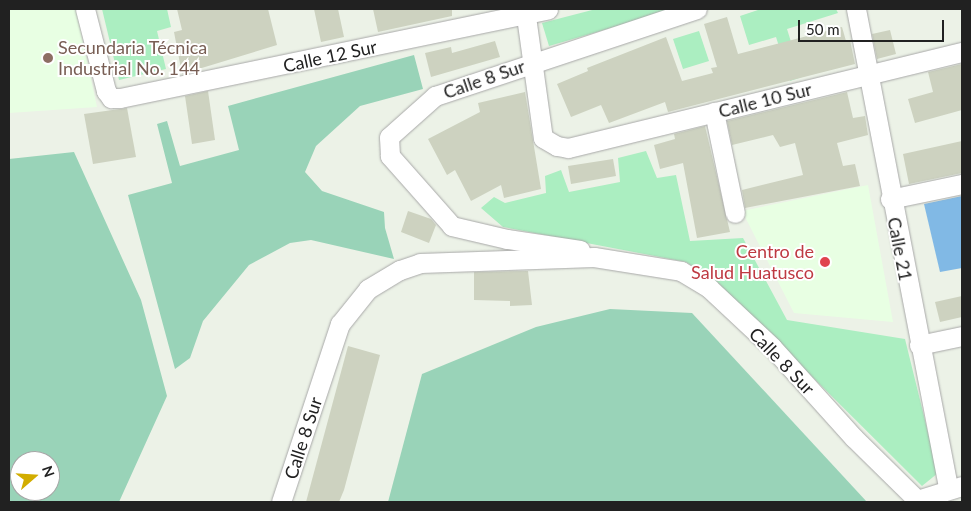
<!DOCTYPE html>
<html>
<head>
<meta charset="utf-8">
<style>
  body { margin:0 }
  #map { position:relative; width:971px; height:511px; overflow:hidden; background:#ecf2e7; font-family:Lato,sans-serif }
  div>[style] { position:absolute }
  [style*='--x'] { left:calc(var(--x)*1px); top:calc(var(--y)*1px); width:calc(var(--w)*1px); rotate:calc(var(--a)*1deg) }
  .education>* { inset:0; background:#e8ffe3 }
  .grass>* { inset:0; background:#abeec1 }
  .forest>* { inset:0; background:#99d3b8 }
  .pitch>* { inset:0; background:#81b9e5 }
  .building>* { inset:0; background:#cdd2c0 }
  .roads { filter:drop-shadow(0 0 1px #a8a8a8) drop-shadow(0 0 1px #a8a8a8) }
  .minor>* { height:19px; margin:-9.5px; padding:0 9.5px; transform-origin:9.5px; border-radius:9.5px; background:#fff }
  .dots>* { width:14px; height:14px; translate:-50% -50%; box-sizing:border-box; border:2px solid #fff; border-radius:50% }
  span { translate:-50% -50%; white-space:nowrap; text-align:center; line-height:1.15; -webkit-text-stroke:4px #fff; paint-order:stroke }
  .education-label { font-size:18px; color:#785e54 }
  .left { translate:0 -50%; text-align:left }
  .street-label { font-size:18px; color:#212121 }
  .health-label { font-size:18px; color:#be3a42 }
  .right { translate:-100% -50%; text-align:right }
  .frame { position:absolute; inset:0; border:10px solid #212121; pointer-events:none }
  .north { position:absolute; left:10px; top:451px; width:50px; height:50px; box-sizing:border-box; background:#fff; border:1px solid #a6a6a6; border-radius:50%; rotate:71deg; font-size:14px; font-weight:700; line-height:20px; text-align:center; color:#212121 }
  .north::after { content:''; display:block; margin:auto; width:18px; height:22px; background:#d2ad00; clip-path:polygon(50% 0,100% 100%,50% 72%,0 100%) }
  .scale { position:absolute; left:798px; top:20px; width:146px; height:22px; box-sizing:border-box; border:2px solid #212121; border-top:0; padding-left:6px; font-size:15px; line-height:18px; white-space:nowrap; color:#212121; -webkit-text-stroke:4px #fff; paint-order:stroke }
</style>
</head>
<body>
<div id="map">
  <div class="education">
    <i style="clip-path:polygon(9px 9px,76px 9px,97px 107px,9px 113px)"></i>
    <i style="clip-path:polygon(868px 185px,893px 322px,794px 313px,742px 211px)"></i>
  </div>
  <div class="grass">
    <i style="clip-path:polygon(102px 9px,167px 9px,171px 27px,157px 31px,166px 69px,119px 80px)"></i>
    <i style="clip-path:polygon(596px 9px,676px 9px,549px 46px,542px 23px)"></i>
    <i style="clip-path:polygon(761px 9px,836px 9px,838px 13px,787px 29px,802px 77px,790px 81px,776px 37px,749px 45px,740px 16px)"></i>
    <i style="clip-path:polygon(699px 31px,709px 61px,683px 69px,673px 39px)"></i>
    <i style="clip-path:polygon(646px 151px,657px 178px,676px 175px,690px 241px,743px 238px,787px 320px,905px 339px,938px 473px,922px 486px,717px 282px,686px 262px,503px 227px,481px 208px,494px 197px,505px 203px,546px 193px,545px 176px,561px 170px,569px 192px,620px 182px,618px 158px)"></i>
  </div>
  <div class="forest">
    <i style="clip-path:polygon(414px 55px,423px 89px,360px 106px,316px 146px,305px 172px,322px 191px,384px 212px,385px 228px,394px 259px,311px 240px,290px 243px,249px 265px,203px 321px,190px 358px,175px 369px,128px 195px,172px 183px,157px 124px,167px 121px,180px 166px,239px 150px,228px 106px)"></i>
    <i style="clip-path:polygon(evenodd,74px 152px,141px 300px,167px 396px,119px 502px,9px 502px,9px 159px,74px 152px,20px 461px,50px 461px,50px 491px,20px 491px,20px 461px)"></i>
    <i style="clip-path:polygon(610px 309px,692px 313px,867px 502px,388px 502px,422px 374px,536px 327px)"></i>
  </div>
  <div class="pitch">
    <i style="clip-path:polygon(962px 196px,962px 268px,940px 272px,924px 204px)"></i>
  </div>
  <div class="building">
    <i style="clip-path:polygon(177px 9px,268px 9px,277px 45px,182px 74px,174px 32px,182px 30px)"></i>
    <i style="clip-path:polygon(314px 9px,338px 9px,344px 37px,321px 42px)"></i>
    <i style="clip-path:polygon(373px 9px,452px 9px,452px 16px,378px 32px)"></i>
    <i style="clip-path:polygon(727px 17px,738px 54px,842px 27px,846px 41px,850px 40px,855px 64px,668px 112px,665px 102px,609px 123px,601px 105px,571px 117px,557px 84px,588px 71px,587px 68px,666px 37px,682px 81px,713px 73px,711px 68px,717px 67px,704px 24px)"></i>
    <i style="clip-path:polygon(890px 30px,896px 54px,877px 59px,872px 34px)"></i>
    <i style="clip-path:polygon(495px 41px,500px 57px,431px 77px,425px 53px,451px 47px,452px 53px)"></i>
    <i style="clip-path:polygon(962px 64px,962px 110px,915px 123px,908px 99px,933px 92px,928px 72px)"></i>
    <i style="clip-path:polygon(208px 91px,215px 140px,192px 144px,185px 96px)"></i>
    <i style="clip-path:polygon(525px 92px,541px 189px,504px 198px,501px 185px,471px 201px,455px 170px,447px 175px,428px 139px,480px 112px,478px 103px)"></i>
    <i style="clip-path:polygon(847px 92px,853px 118px,865px 116px,868px 135px,837px 143px,843px 166px,855px 164px,860px 186px,745px 208px,742px 190px,803px 175px,795px 143px,780px 147px,773px 135px,732px 145px,727px 121px)"></i>
    <i style="clip-path:polygon(127px 108px,136px 157px,93px 164px,84px 114px)"></i>
    <i style="clip-path:polygon(705px 126px,730px 232px,697px 238px,683px 163px,660px 169px,654px 145px,675px 139px,674px 134px)"></i>
    <i style="clip-path:polygon(962px 141px,962px 173px,909px 184px,903px 154px)"></i>
    <i style="clip-path:polygon(613px 159px,616px 176px,571px 184px,568px 166px)"></i>
    <i style="clip-path:polygon(408px 211px,431px 219px,436px 225px,429px 243px,401px 232px)"></i>
    <i style="clip-path:polygon(528px 271px,532px 305px,510px 306px,510px 301px,474px 300px,474px 272px)"></i>
    <i style="clip-path:polygon(962px 296px,962px 317px,940px 322px,935px 302px)"></i>
    <i style="clip-path:polygon(348px 346px,380px 355px,344px 490px,339px 502px,306px 502px)"></i>
  </div>
  <div class="roads">
    <div class="minor">
      <i style="--x:85;--y:9;--w:85;--a:75.6"></i>
      <i style="--x:106;--y:91;--w:9;--a:54"></i>
      <i style="--x:111;--y:98;--w:9;--a:0"></i>
      <i style="--x:120;--y:98;--w:437;--a:-11.7"></i>
      <i style="--x:525;--y:9;--w:130;--a:82.1"></i>
      <i style="--x:543;--y:138;--w:16;--a:30"></i>
      <i style="--x:557;--y:146;--w:11;--a:10"></i>
      <i style="--x:568;--y:148;--w:406;--a:-13.7"></i>
      <i style="--x:856;--y:9;--w:489;--a:79.1"></i>
      <i style="--x:714;--y:112;--w:103;--a:78.3"></i>
      <i style="--x:890;--y:199;--w:74;--a:-11.8"></i>
      <i style="--x:580;--y:250;--w:74;--a:-171.4"></i>
      <i style="--x:507;--y:239;--w:57;--a:-166.7"></i>
      <i style="--x:452;--y:226;--w:94;--a:-131.5"></i>
      <i style="--x:390;--y:156;--w:19;--a:-93"></i>
      <i style="--x:389;--y:137;--w:62;--a:-41.7"></i>
      <i style="--x:435;--y:96;--w:276;--a:-18.4"></i>
      <i style="--x:919;--y:345;--w:44;--a:-11.8"></i>
      <i style="--x:917;--y:500;--w:47;--a:-17.3"></i>
      <i style="--x:281;--y:502;--w:188;--a:-71.7"></i>
      <i style="--x:340;--y:324;--w:45;--a:-51.3"></i>
      <i style="--x:368;--y:289;--w:37;--a:-31"></i>
      <i style="--x:400;--y:270;--w:21;--a:-19"></i>
      <i style="--x:420;--y:263;--w:174;--a:-2"></i>
      <i style="--x:594;--y:257;--w:88;--a:9.1"></i>
      <i style="--x:681;--y:271;--w:33;--a:31"></i>
      <i style="--x:709;--y:288;--w:86;--a:43.1"></i>
      <i style="--x:772;--y:347;--w:122;--a:48"></i>
      <i style="--x:854;--y:438;--w:88;--a:44.5"></i>
    </div>
  </div>
  <div class="dots">
    <i style="left:48px;top:58px;background:#8d6e63"></i>
    <i style="left:825px;top:262px;background:#e0444e"></i>
  </div>
  <div class="education-label">
    <span class="left" style="left:58px;top:58px">Secundaria Técnica<br>Industrial No. 144</span>
  </div>
  <div class="street-label">
    <span style="left:330px;top:56px;rotate:-12deg">Calle 12 Sur</span>
    <span style="left:484px;top:79px;rotate:-19deg">Calle 8 Sur</span>
    <span style="left:765px;top:100px;rotate:-14deg">Calle 10 Sur</span>
    <span style="left:900px;top:249px;rotate:79deg">Calle 21</span>
    <span style="left:782px;top:361px;rotate:46deg">Calle 8 Sur</span>
    <span style="left:303px;top:438px;rotate:-72deg">Calle 8 Sur</span>
  </div>
  <div class="health-label">
    <span class="right" style="left:814px;top:262px">Centro de<br>Salud Huatusco</span>
  </div>
  <div class="frame"></div>
  <div class="north">N</div>
  <div class="scale">50 m</div>
</div>
</body>
</html>
